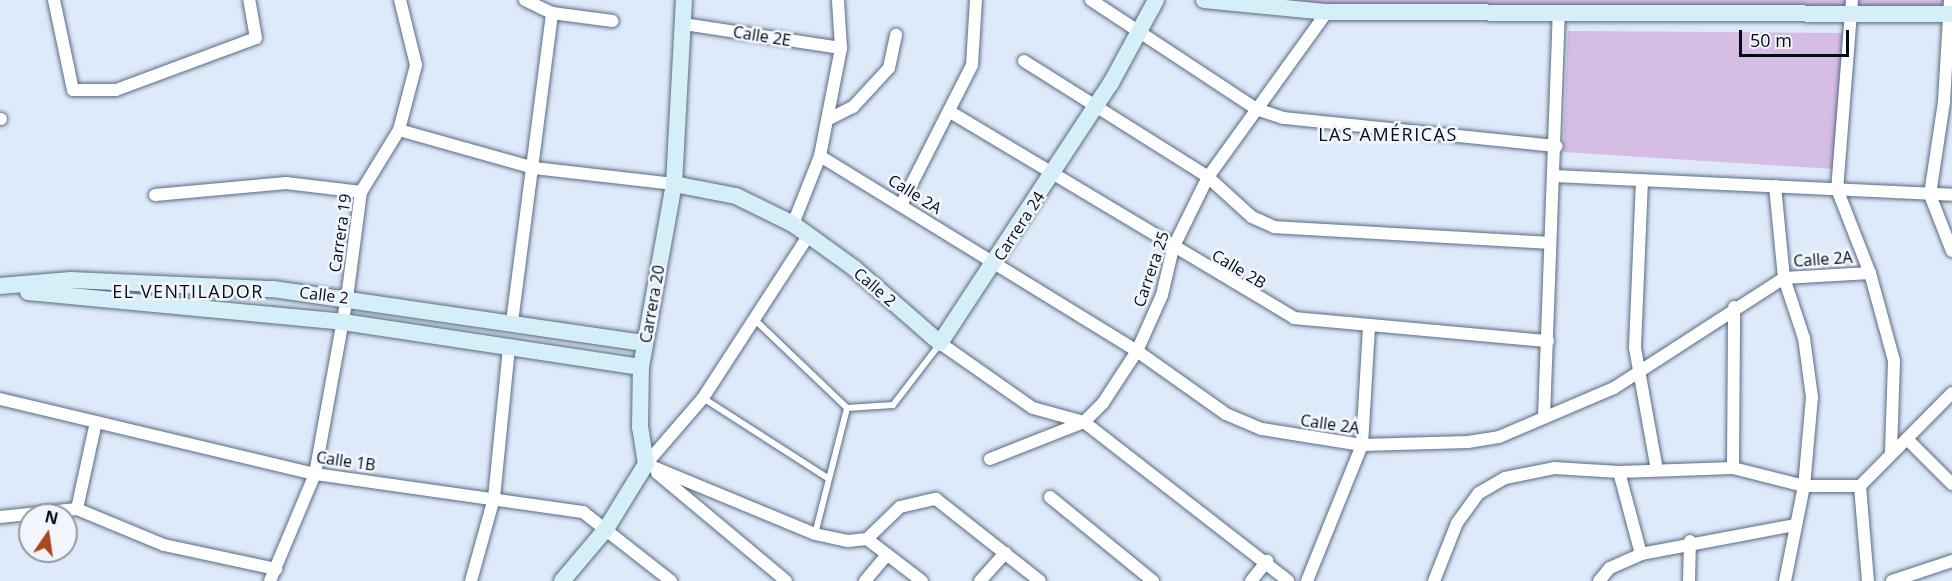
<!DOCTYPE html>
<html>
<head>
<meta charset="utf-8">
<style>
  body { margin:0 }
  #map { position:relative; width:1952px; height:581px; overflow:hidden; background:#deeafa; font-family:"Open Sans",sans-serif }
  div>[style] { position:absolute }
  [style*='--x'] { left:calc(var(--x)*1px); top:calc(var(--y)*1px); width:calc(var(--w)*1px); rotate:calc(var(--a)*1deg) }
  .green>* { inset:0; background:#d6bde4 }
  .roads { filter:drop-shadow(0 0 2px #5a6b82) drop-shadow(0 0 2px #5a6b82) }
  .lane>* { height:6px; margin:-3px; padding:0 3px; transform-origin:3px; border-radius:3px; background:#fff }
  .street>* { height:12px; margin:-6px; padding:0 6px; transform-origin:6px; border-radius:6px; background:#fff }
  .secondary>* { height:16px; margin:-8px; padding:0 8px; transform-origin:8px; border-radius:8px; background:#d5eff9 }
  span { translate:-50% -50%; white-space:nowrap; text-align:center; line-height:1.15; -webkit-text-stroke:5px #f2f6fc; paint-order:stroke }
  .street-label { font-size:16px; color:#070d16 }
  .neighbourhood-label { font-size:18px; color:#070d16; letter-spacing:1.5px }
  .north { position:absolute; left:18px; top:503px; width:60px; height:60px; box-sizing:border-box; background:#f2f6fc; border:2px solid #9499a0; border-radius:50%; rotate:13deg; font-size:16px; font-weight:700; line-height:24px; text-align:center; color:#070d16 }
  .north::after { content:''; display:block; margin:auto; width:21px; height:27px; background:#ad461e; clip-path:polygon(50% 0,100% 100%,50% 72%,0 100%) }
  .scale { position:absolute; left:1739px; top:30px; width:110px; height:27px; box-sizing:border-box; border:3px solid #070d16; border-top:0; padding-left:8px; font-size:18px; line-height:21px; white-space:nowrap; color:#070d16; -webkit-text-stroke:4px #f2f6fc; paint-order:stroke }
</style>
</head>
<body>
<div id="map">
  <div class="green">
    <i style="clip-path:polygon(1210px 0,1952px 0,1952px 14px,1449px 13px)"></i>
    <i style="clip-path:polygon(1568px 31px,1849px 33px,1833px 169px,1563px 152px)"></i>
  </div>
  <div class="roads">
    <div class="lane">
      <i style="--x:754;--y:319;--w:129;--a:43.7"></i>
      <i style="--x:703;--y:398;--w:146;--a:32.7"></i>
      <i style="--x:847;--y:408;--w:46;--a:-3.7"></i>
      <i style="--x:893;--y:405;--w:76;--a:-52.5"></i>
      <i style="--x:815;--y:534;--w:130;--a:-75.7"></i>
    </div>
    <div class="street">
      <i style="--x:54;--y:0;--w:92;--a:78.1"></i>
      <i style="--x:73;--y:90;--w:43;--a:0"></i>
      <i style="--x:116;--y:90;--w:149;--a:-20.4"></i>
      <i style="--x:256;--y:38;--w:39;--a:-100"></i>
      <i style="--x:525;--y:0;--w:30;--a:26"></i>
      <i style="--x:552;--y:13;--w:61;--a:7.6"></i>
      <i style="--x:1091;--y:0;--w:198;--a:33.4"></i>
      <i style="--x:1256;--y:109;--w:29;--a:18"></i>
      <i style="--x:1284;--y:118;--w:274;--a:5.9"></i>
      <i style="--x:1852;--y:0;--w:190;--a:94.5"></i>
      <i style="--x:1837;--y:189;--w:90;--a:68.6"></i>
      <i style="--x:1870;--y:273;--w:91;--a:74.7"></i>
      <i style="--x:1894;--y:361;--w:91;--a:91.9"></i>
      <i style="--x:1950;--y:0;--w:102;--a:93.4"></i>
      <i style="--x:1944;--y:102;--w:94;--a:98.6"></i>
      <i style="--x:1930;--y:195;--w:60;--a:68.6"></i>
      <i style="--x:684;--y:24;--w:159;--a:8.7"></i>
      <i style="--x:1024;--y:61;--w:218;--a:32.2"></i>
      <i style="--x:1208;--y:177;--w:59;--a:42.3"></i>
      <i style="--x:1252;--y:217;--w:24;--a:24"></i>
      <i style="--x:1274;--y:227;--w:276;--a:3.3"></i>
      <i style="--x:952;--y:113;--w:399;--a:30.9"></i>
      <i style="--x:1294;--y:318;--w:255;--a:5.2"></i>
      <i style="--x:0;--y:119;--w:1;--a:0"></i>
      <i style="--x:827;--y:120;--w:29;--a:-27"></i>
      <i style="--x:853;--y:107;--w:53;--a:-47.3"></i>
      <i style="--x:889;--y:68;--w:34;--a:-78"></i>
      <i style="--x:399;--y:130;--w:140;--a:15.7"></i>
      <i style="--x:534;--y:168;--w:141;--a:6.5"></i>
      <i style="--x:820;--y:156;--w:372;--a:31.6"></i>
      <i style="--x:1137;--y:351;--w:109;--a:35.3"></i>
      <i style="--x:1226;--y:414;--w:39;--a:23"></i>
      <i style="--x:1262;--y:429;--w:101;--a:9.1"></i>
      <i style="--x:1362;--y:445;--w:106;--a:-1.6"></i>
      <i style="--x:1468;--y:442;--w:31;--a:-9"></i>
      <i style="--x:1499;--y:437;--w:125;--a:-23.1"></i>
      <i style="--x:1614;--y:388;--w:202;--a:-32.9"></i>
      <i style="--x:1784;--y:278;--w:86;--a:-3.3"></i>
      <i style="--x:1555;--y:176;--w:397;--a:2.7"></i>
      <i style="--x:1642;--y:180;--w:168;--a:92.4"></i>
      <i style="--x:1635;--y:348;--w:124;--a:79.8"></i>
      <i style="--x:1775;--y:186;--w:92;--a:84.4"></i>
      <i style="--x:1784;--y:278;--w:63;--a:71.6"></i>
      <i style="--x:1804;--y:338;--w:60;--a:82.3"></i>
      <i style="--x:1812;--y:397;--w:89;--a:95.1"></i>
      <i style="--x:1804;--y:486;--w:97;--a:101.3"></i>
      <i style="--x:155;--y:195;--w:132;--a:-5.2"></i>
      <i style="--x:286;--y:183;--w:76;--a:6.8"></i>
      <i style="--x:901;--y:205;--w:157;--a:-63.1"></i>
      <i style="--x:972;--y:65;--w:65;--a:-86.5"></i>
      <i style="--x:793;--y:224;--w:73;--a:-68.3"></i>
      <i style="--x:820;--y:156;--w:110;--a:-79"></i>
      <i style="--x:841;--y:48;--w:48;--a:-93.6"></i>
      <i style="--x:512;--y:322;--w:312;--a:-82.6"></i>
      <i style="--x:940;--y:343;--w:113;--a:35"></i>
      <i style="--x:1033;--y:408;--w:53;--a:15.4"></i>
      <i style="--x:1084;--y:422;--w:259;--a:37.9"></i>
      <i style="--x:0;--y:399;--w:324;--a:13.4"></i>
      <i style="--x:315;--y:474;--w:271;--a:8.1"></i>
      <i style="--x:583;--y:512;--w:112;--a:38.1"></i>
      <i style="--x:1544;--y:417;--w:404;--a:-87.9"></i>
      <i style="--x:1907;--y:439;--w:64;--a:45"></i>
      <i style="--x:990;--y:459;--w:101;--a:-21.5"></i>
      <i style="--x:1084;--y:422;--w:27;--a:-45"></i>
      <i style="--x:1103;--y:403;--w:62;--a:-56.8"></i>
      <i style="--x:1137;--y:351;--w:61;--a:-65.9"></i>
      <i style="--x:1162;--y:295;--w:48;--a:-76.8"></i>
      <i style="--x:1173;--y:248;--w:79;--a:-63.8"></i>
      <i style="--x:1208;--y:177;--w:203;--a:-54.2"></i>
      <i style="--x:646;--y:464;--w:87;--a:-49.2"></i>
      <i style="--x:703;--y:398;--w:194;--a:-57"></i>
      <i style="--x:646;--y:464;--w:183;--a:22.5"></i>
      <i style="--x:815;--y:534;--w:34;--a:12"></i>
      <i style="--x:848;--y:541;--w:19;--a:-6"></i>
      <i style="--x:1733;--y:468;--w:161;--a:-89.6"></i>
      <i style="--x:1619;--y:472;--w:85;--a:75"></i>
      <i style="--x:657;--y:473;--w:168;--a:39.9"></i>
      <i style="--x:1860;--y:486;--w:131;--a:-45.3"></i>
      <i style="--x:1860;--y:486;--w:95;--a:85.2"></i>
      <i style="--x:1050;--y:497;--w:133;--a:39.2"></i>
      <i style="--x:77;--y:509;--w:89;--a:-77.7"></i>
      <i style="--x:0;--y:517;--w:77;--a:-5.9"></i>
      <i style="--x:77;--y:509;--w:94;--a:22.5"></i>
      <i style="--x:164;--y:545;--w:115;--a:12.1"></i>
      <i style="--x:867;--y:539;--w:46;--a:-44.1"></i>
      <i style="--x:900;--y:507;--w:37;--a:-13"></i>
      <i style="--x:936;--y:499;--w:132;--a:38.3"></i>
      <i style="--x:867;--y:539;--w:69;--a:37.4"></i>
      <i style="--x:270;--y:581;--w:116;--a:-67.2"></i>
      <i style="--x:315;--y:474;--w:179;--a:-79.7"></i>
      <i style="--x:347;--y:298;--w:107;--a:-82.5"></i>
      <i style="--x:361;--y:192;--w:73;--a:-58.5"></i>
      <i style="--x:399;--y:130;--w:67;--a:-75.3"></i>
      <i style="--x:416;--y:65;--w:67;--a:-103.8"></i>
      <i style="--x:471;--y:581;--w:86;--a:-74.5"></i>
      <i style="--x:494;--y:498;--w:152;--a:-84.3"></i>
      <i style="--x:865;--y:581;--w:34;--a:-50"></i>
      <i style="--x:980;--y:581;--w:38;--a:-48"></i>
      <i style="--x:1251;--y:581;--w:26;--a:-51"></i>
      <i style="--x:1307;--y:581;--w:147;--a:-68"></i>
      <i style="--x:1362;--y:445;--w:118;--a:-86.6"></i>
      <i style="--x:1434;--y:581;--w:62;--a:-68.4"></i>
      <i style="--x:1457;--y:523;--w:37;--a:-54"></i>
      <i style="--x:1479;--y:493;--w:30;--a:-30"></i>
      <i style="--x:1505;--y:478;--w:50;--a:-11.5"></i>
      <i style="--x:1554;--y:468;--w:65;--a:3.5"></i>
      <i style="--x:1619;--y:472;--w:114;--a:-2"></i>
      <i style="--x:1733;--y:468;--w:73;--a:14.2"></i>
      <i style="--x:1804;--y:486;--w:56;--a:0"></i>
      <i style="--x:1599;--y:581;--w:17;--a:-50"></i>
      <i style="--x:1610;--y:568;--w:34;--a:-24"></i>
      <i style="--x:1641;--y:554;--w:156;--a:-10.7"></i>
      <i style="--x:1689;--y:581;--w:40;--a:-88.6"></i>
      <i style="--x:1892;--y:581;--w:63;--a:-18.4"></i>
    </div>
    <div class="secondary">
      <i style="--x:1204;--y:0;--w:124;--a:5.6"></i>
      <i style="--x:1327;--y:12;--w:625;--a:0.18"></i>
      <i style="--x:674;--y:184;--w:63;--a:11"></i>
      <i style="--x:736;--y:196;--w:64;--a:26.2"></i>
      <i style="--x:793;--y:224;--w:75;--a:35.8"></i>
      <i style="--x:854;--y:268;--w:114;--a:41.1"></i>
      <i style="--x:940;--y:343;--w:311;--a:-56.7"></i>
      <i style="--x:1111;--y:83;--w:94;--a:-61.5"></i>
      <i style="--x:0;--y:286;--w:71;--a:-4.8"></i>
      <i style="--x:71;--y:280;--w:202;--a:2.6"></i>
      <i style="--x:273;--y:289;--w:376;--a:8.3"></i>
      <i style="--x:28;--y:292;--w:316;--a:5.4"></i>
      <i style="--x:343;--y:322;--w:301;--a:8.6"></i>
      <i style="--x:562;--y:581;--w:68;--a:-49.8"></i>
      <i style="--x:606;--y:529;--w:76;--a:-58.4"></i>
      <i style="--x:646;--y:464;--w:36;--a:-99"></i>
      <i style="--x:640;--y:428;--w:61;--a:-89.1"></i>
      <i style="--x:641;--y:367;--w:186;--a:-79.8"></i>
      <i style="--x:674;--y:184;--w:184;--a:-86.9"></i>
    </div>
  </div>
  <div class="street-label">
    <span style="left:762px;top:36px;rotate:9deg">Calle 2E</span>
    <span style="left:915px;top:194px;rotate:32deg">Calle 2A</span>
    <span style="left:1019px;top:226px;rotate:-57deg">Carrera 24</span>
    <span style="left:340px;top:233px;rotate:-82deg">Carrera 19</span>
    <span style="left:1823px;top:259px;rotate:-4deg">Calle 2A</span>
    <span style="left:1151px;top:269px;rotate:-71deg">Carrera 25</span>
    <span style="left:1239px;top:269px;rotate:31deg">Calle 2B</span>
    <span style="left:875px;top:287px;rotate:41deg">Calle 2</span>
    <span style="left:324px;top:295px;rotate:7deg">Calle 2</span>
    <span style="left:652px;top:304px;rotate:-80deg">Carrera 20</span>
    <span style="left:1330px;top:424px;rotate:8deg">Calle 2A</span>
    <span style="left:346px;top:461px;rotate:8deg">Calle 1B</span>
  </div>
  <div class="neighbourhood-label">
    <span style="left:1388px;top:134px">LAS AMÉRICAS</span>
    <span style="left:188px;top:291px">EL VENTILADOR</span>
  </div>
  <div class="north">N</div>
  <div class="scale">50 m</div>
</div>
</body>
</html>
